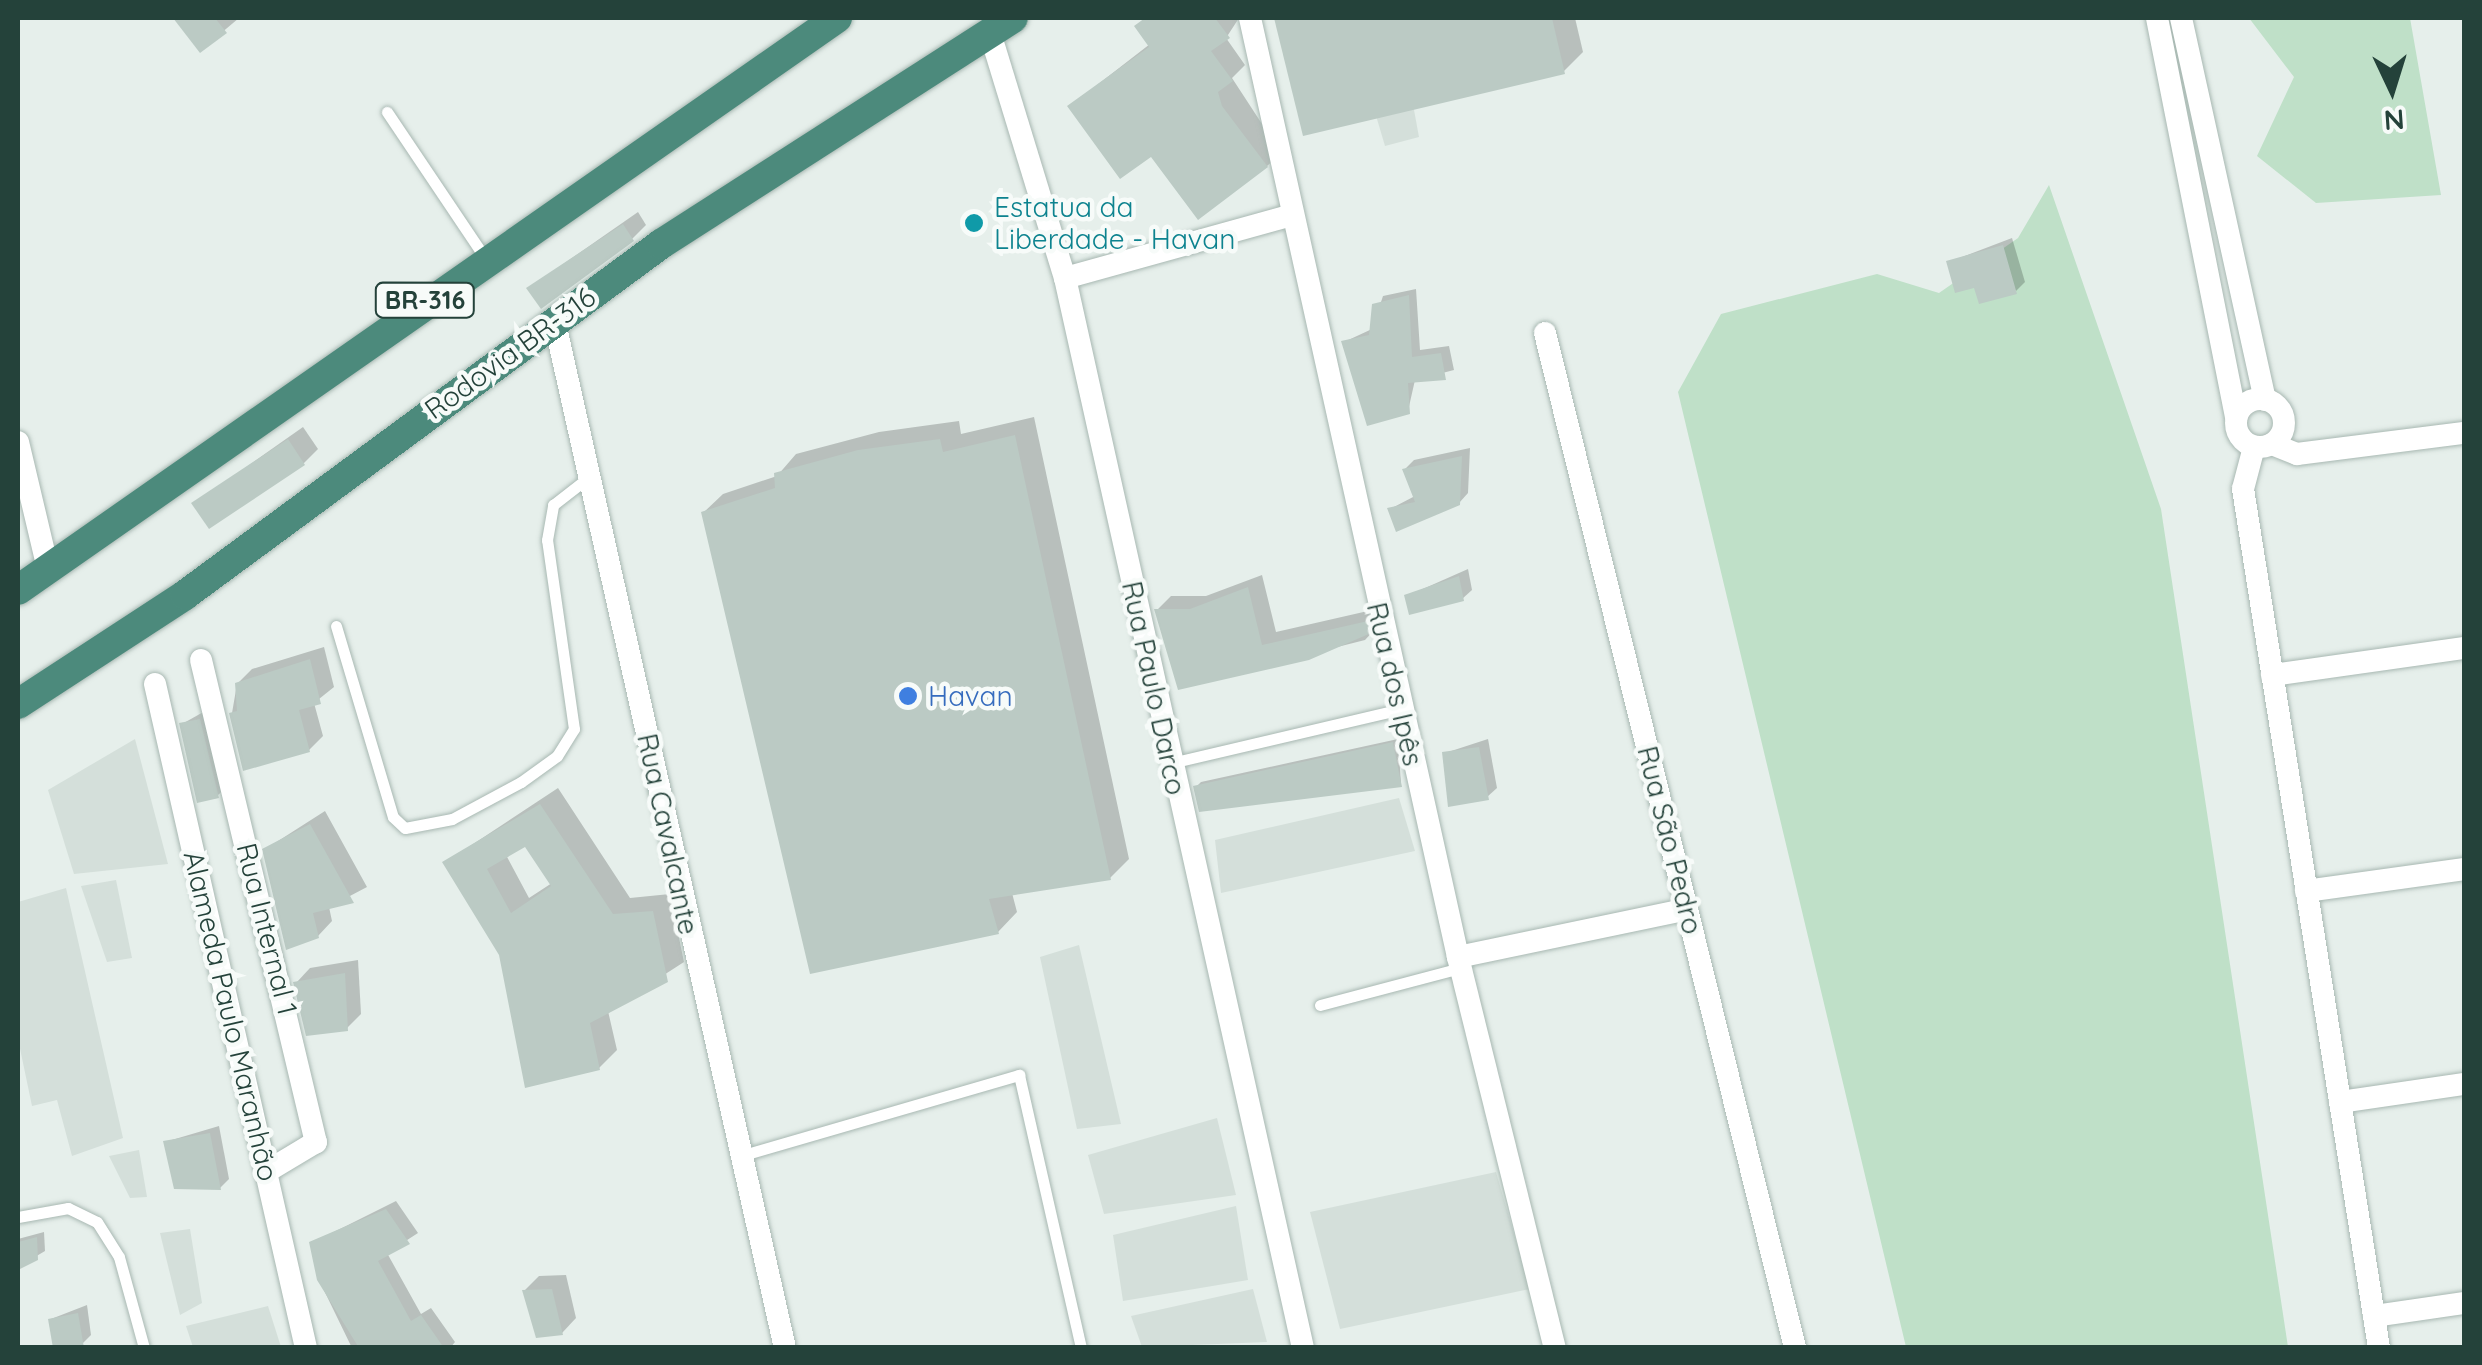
<!DOCTYPE html>
<html>
<head>
<meta charset="utf-8">
<style>
  body { margin:0 }
  #map { position:relative; width:2482px; height:1365px; overflow:hidden; background:#e6efeb; font-family:Quicksand,sans-serif }
  div>[style] { position:absolute }
  [style*='--x'] { left:calc(var(--x)*1px); top:calc(var(--y)*1px); width:calc(var(--w)*1px); rotate:calc(var(--a)*1deg) }
  .built>* { inset:0; background:#d4dfda }
  .green>* { inset:0; background:#bfe0c8 }
  .shadow>* { inset:0; background:#0003 }
  .building>* { inset:0; background:#bbcac4 }
  .roads { filter:drop-shadow(0 0 2px #a8b8b2) drop-shadow(0 0 2px #a8b8b2) }
  .service>* { height:11px; margin:-5.5px; padding:0 5.5px; transform-origin:5.5px; border-radius:5.5px; background:#fff }
  .minor>* { height:22px; margin:-11px; padding:0 11px; transform-origin:11px; border-radius:11px; background:#fff }
  .minor>.ring { margin:-11px; padding:0; box-sizing:content-box; background:none; border:22px solid #fff; border-radius:50% }
  .trunk>* { height:30px; margin:-15px; padding:0 15px; transform-origin:15px; border-radius:15px; background:#4c8a7c }
  .dots>* { width:28px; height:28px; translate:-50% -50%; box-sizing:border-box; border:5px solid #f7fbf9; border-radius:50% }
  span { translate:-50% -50%; white-space:nowrap; text-align:center; line-height:1.15; -webkit-text-stroke:9px #f7fbf9; paint-order:stroke }
  .shield-label span { padding:2px 8px; background:#f7fbf9; border:2px solid; border-radius:8px; -webkit-text-stroke-width:0 }
  .shield-label { font-size:25px; color:#24423a; font-weight:700 }
  .culture-label { font-size:28px; color:#0d838f }
  .left { translate:0 -50%; text-align:left }
  .street-label { font-size:28px; color:#24423a }
  .shop-label { font-size:28px; color:#366cbe }
  .frame { position:absolute; inset:0; border:20px solid #24423a; pointer-events:none }
  .north { position:absolute; left:2342px; top:40px; width:100px; height:100px; -webkit-text-stroke:8px #f7fbf9; paint-order:stroke; rotate:176deg; font-size:28px; font-weight:700; line-height:40px; text-align:center; color:#24423a }
  .north::after { content:''; display:block; margin:auto; width:35px; height:45px; background:#24423a; clip-path:polygon(50% 0,100% 100%,50% 72%,0 100%) }
</style>
</head>
<body>
<div id="map">
  <div class="built">
    <i style="clip-path:polygon(1347px 18px,1397px 18px,1419px 137px,1385px 146px)"></i>
    <i style="clip-path:polygon(135px 739px,168px 864px,74px 874px,48px 790px)"></i>
    <i style="clip-path:polygon(1399px 798px,1415px 851px,1221px 893px,1215px 840px)"></i>
    <i style="clip-path:polygon(116px 880px,132px 958px,107px 962px,81px 886px)"></i>
    <i style="clip-path:polygon(66px 888px,123px 1138px,72px 1156px,57px 1100px,32px 1106px,18px 1039px,18px 902px)"></i>
    <i style="clip-path:polygon(1079px 945px,1121px 1124px,1077px 1129px,1040px 957px)"></i>
    <i style="clip-path:polygon(1217px 1118px,1236px 1195px,1104px 1214px,1088px 1155px)"></i>
    <i style="clip-path:polygon(139px 1150px,147px 1197px,130px 1198px,109px 1156px)"></i>
    <i style="clip-path:polygon(1496px 1172px,1530px 1289px,1340px 1329px,1310px 1212px)"></i>
    <i style="clip-path:polygon(1236px 1206px,1248px 1280px,1123px 1301px,1113px 1235px)"></i>
    <i style="clip-path:polygon(190px 1229px,202px 1303px,180px 1315px,160px 1233px)"></i>
    <i style="clip-path:polygon(1253px 1289px,1267px 1342px,1142px 1347px,1131px 1316px)"></i>
    <i style="clip-path:polygon(268px 1306px,281px 1347px,193px 1347px,186px 1326px)"></i>
  </div>
  <div class="green">
    <i style="clip-path:polygon(2249px 18px,2410px 18px,2441px 195px,2316px 203px,2257px 156px,2294px 77px)"></i>
    <i style="clip-path:polygon(2049px 185px,2161px 509px,2288px 1347px,1906px 1347px,1678px 392px,1721px 314px,1877px 274px,1939px 293px,2018px 238px)"></i>
  </div>
  <div class="shadow">
    <i style="clip-path:polygon(177px 18px,239px 18px,201px 50px)"></i>
    <i style="clip-path:polygon(1146px 18px,1239px 18px,1226px 38px,1245px 65px,1232px 78px,1281px 153px,1266px 167px,1152px 153px,1070px 106px,1150px 44px,1137px 26px)"></i>
    <i style="clip-path:polygon(1277px 18px,1575px 18px,1583px 52px,1564px 71px,1305px 132px)"></i>
    <i style="clip-path:polygon(638px 212px,646px 225px,632px 239px,529px 288px)"></i>
    <i style="clip-path:polygon(2012px 238px,2025px 282px,2016px 291px,1976px 285px,1949px 262px)"></i>
    <i style="clip-path:polygon(1416px 289px,1420px 350px,1449px 346px,1454px 370px,1415px 380px,1408px 411px,1344px 342px,1372px 329px,1383px 296px)"></i>
    <i style="clip-path:polygon(1034px 417px,1129px 859px,1110px 878px,1012px 893px,1017px 912px,998px 932px,703px 513px,723px 494px,777px 476px,796px 454px,879px 432px,959px 421px,961px 434px)"></i>
    <i style="clip-path:polygon(303px 427px,318px 449px,304px 463px,194px 504px)"></i>
    <i style="clip-path:polygon(1470px 448px,1468px 493px,1459px 503px,1390px 509px,1415px 496px,1405px 469px,1414px 460px)"></i>
    <i style="clip-path:polygon(1468px 569px,1472px 590px,1462px 599px,1407px 596px)"></i>
    <i style="clip-path:polygon(1262px 575px,1276px 632px,1381px 608px,1379px 625px,1365px 640px,1179px 687px,1157px 610px,1171px 596px,1206px 596px)"></i>
    <i style="clip-path:polygon(324px 647px,334px 687px,314px 703px,323px 736px,309px 750px,232px 713px,237px 684px,252px 669px)"></i>
    <i style="clip-path:polygon(214px 706px,232px 782px,217px 796px,182px 724px)"></i>
    <i style="clip-path:polygon(1398px 739px,1401px 784px,1196px 787px,1201px 782px)"></i>
    <i style="clip-path:polygon(1488px 739px,1497px 788px,1487px 797px,1445px 753px)"></i>
    <i style="clip-path:polygon(evenodd,558px 788px,630px 898px,670px 894px,684px 962px,608px 1011px,617px 1050px,599px 1068px,501px 954px,446px 862px,558px 788px,525px 844px,552px 883px,529px 898px,506px 855px,525px 844px)"></i>
    <i style="clip-path:polygon(325px 811px,367px 887px,329px 907px,332px 921px,318px 936px,264px 850px)"></i>
    <i style="clip-path:polygon(358px 960px,361px 1014px,346px 1029px,296px 983px,310px 968px)"></i>
    <i style="clip-path:polygon(219px 1126px,229px 1179px,220px 1188px,165px 1142px)"></i>
    <i style="clip-path:polygon(396px 1201px,418px 1233px,387px 1253px,421px 1314px,431px 1308px,455px 1342px,450px 1348px,352px 1348px,319px 1280px,312px 1243px)"></i>
    <i style="clip-path:polygon(44px 1232px,45px 1251px,18px 1267px,18px 1239px)"></i>
    <i style="clip-path:polygon(566px 1275px,576px 1318px,562px 1333px,525px 1290px,539px 1276px)"></i>
    <i style="clip-path:polygon(87px 1305px,91px 1335px,82px 1344px,51px 1319px)"></i>
  </div>
  <div class="building">
    <i style="clip-path:polygon(173px 18px,215px 18px,227px 33px,200px 53px)"></i>
    <i style="clip-path:polygon(1145px 18px,1215px 18px,1230px 38px,1211px 51px,1233px 81px,1218px 92px,1222px 106px,1268px 167px,1198px 220px,1151px 157px,1120px 179px,1067px 106px,1149px 47px,1134px 26px)"></i>
    <i style="clip-path:polygon(1274px 18px,1552px 18px,1565px 74px,1303px 136px)"></i>
    <i style="clip-path:polygon(623px 224px,634px 241px,541px 309px,526px 288px)"></i>
    <i style="clip-path:polygon(2003px 245px,2017px 294px,1979px 304px,1974px 288px,1955px 293px,1946px 261px)"></i>
    <i style="clip-path:polygon(1409px 295px,1412px 357px,1441px 353px,1446px 380px,1408px 383px,1410px 414px,1367px 426px,1341px 341px,1369px 335px,1372px 304px)"></i>
    <i style="clip-path:polygon(1015px 435px,1111px 880px,989px 899px,999px 934px,810px 974px,701px 512px,775px 488px,774px 473px,858px 450px,940px 439px,943px 452px)"></i>
    <i style="clip-path:polygon(288px 439px,305px 465px,209px 529px,191px 503px)"></i>
    <i style="clip-path:polygon(1462px 456px,1460px 505px,1396px 532px,1387px 508px,1415px 502px,1402px 469px)"></i>
    <i style="clip-path:polygon(1459px 576px,1464px 601px,1409px 615px,1404px 595px)"></i>
    <i style="clip-path:polygon(1248px 587px,1262px 645px,1368px 621px,1371px 633px,1309px 660px,1178px 690px,1154px 609px,1190px 609px)"></i>
    <i style="clip-path:polygon(310px 659px,321px 704px,299px 710px,310px 752px,243px 771px,229px 713px,237px 711px,235px 683px)"></i>
    <i style="clip-path:polygon(200px 719px,219px 798px,197px 803px,179px 723px)"></i>
    <i style="clip-path:polygon(1393px 742px,1402px 787px,1199px 812px,1193px 786px)"></i>
    <i style="clip-path:polygon(1479px 747px,1489px 800px,1448px 807px,1442px 752px)"></i>
    <i style="clip-path:polygon(evenodd,540px 804px,613px 914px,653px 911px,668px 982px,590px 1023px,600px 1070px,525px 1088px,499px 955px,442px 862px,540px 804px,525px 847px,551px 886px,511px 913px,487px 869px,525px 847px)"></i>
    <i style="clip-path:polygon(310px 824px,354px 903px,313px 913px,319px 938px,286px 950px,262px 849px)"></i>
    <i style="clip-path:polygon(345px 973px,348px 1031px,306px 1036px,293px 982px)"></i>
    <i style="clip-path:polygon(210px 1133px,221px 1190px,174px 1189px,163px 1141px)"></i>
    <i style="clip-path:polygon(386px 1209px,410px 1244px,378px 1261px,411px 1321px,421px 1315px,444px 1348px,359px 1348px,317px 1280px,309px 1242px)"></i>
    <i style="clip-path:polygon(37px 1237px,38px 1260px,18px 1270px,18px 1242px)"></i>
    <i style="clip-path:polygon(552px 1289px,563px 1335px,536px 1338px,522px 1290px)"></i>
    <i style="clip-path:polygon(78px 1313px,84px 1348px,53px 1348px,48px 1319px)"></i>
  </div>
  <div class="roads">
    <div class="service">
      <i style="--x:387;--y:112;--w:176;--a:56.1"></i>
      <i style="--x:336;--y:626;--w:199;--a:73.4"></i>
      <i style="--x:393;--y:817;--w:16;--a:43"></i>
      <i style="--x:405;--y:828;--w:48;--a:-10.8"></i>
      <i style="--x:452;--y:819;--w:78;--a:-28.2"></i>
      <i style="--x:521;--y:782;--w:44;--a:-35.8"></i>
      <i style="--x:557;--y:756;--w:32;--a:-58"></i>
      <i style="--x:574;--y:729;--w:191;--a:-98.1"></i>
      <i style="--x:547;--y:540;--w:36;--a:-80"></i>
      <i style="--x:553;--y:505;--w:46;--a:-37.9"></i>
      <i style="--x:1171;--y:763;--w:236;--a:-13.2"></i>
      <i style="--x:1320;--y:1005;--w:145;--a:-14.8"></i>
      <i style="--x:740;--y:1156;--w:291;--a:-16.2"></i>
      <i style="--x:1019;--y:1075;--w:280;--a:77.2"></i>
      <i style="--x:18;--y:1217;--w:51;--a:-10.2"></i>
      <i style="--x:68;--y:1208;--w:32;--a:26"></i>
      <i style="--x:97;--y:1222;--w:41;--a:57.8"></i>
      <i style="--x:119;--y:1257;--w:94;--a:74.6"></i>
    </div>
    <div class="minor">
      <i style="--x:1250;--y:18;--w:962;--a:77.51"></i>
      <i style="--x:1458;--y:957;--w:403;--a:76.1"></i>
      <i style="--x:2157;--y:18;--w:408;--a:78.8"></i>
      <i style="--x:2181;--y:18;--w:391;--a:77.6"></i>
      <i style="--x:990;--y:33;--w:256;--a:73"></i>
      <i style="--x:1065;--y:278;--w:1096;--a:77.46"></i>
      <i style="--x:1065;--y:278;--w:231;--a:-15.5"></i>
      <i style="--x:554;--y:319;--w:1055;--a:77.35"></i>
      <i style="--x:1545;--y:333;--w:1045;--a:76.16"></i>
      <i class="ring" style="left:2236px;top:399px;width:26px;height:26px"></i>
      <i style="--x:18;--y:442;--w:130;--a:76.7"></i>
      <i style="--x:2272;--y:444;--w:27;--a:22"></i>
      <i style="--x:2297;--y:454;--w:168;--a:-7.2"></i>
      <i style="--x:2254;--y:447;--w:43;--a:104.7"></i>
      <i style="--x:2243;--y:489;--w:870;--a:81"></i>
      <i style="--x:201;--y:660;--w:496;--a:76.6"></i>
      <i style="--x:316;--y:1142;--w:58;--a:149"></i>
      <i style="--x:2272;--y:675;--w:194;--a:-8"></i>
      <i style="--x:155;--y:684;--w:681;--a:77.19"></i>
      <i style="--x:2306;--y:891;--w:160;--a:-7.9"></i>
      <i style="--x:1458;--y:957;--w:234;--a:-11.8"></i>
      <i style="--x:2340;--y:1102;--w:125;--a:-8.3"></i>
      <i style="--x:2374;--y:1316;--w:91;--a:-8.2"></i>
    </div>
    <div class="trunk">
      <i style="--x:18;--y:590;--w:999;--a:-34.93"></i>
      <i style="--x:18;--y:704;--w:199;--a:-33.1"></i>
      <i style="--x:185;--y:595;--w:591;--a:-36.4"></i>
      <i style="--x:661;--y:244;--w:418;--a:-32.7"></i>
    </div>
  </div>
  <div class="dots">
    <i style="left:974px;top:223px;background:#0f9aa8"></i>
    <i style="left:908px;top:696px;background:#3f7fe0"></i>
  </div>
  <div class="shield-label">
    <span style="left:425px;top:300px">BR-316</span>
  </div>
  <div class="culture-label">
    <span class="left" style="left:994px;top:223px">Estatua da<br>Liberdade - Havan</span>
  </div>
  <div class="street-label">
    <span style="left:510px;top:353px;rotate:-36deg">Rodovia BR-316</span>
    <span style="left:1395px;top:684px;rotate:77deg">Rua dos Ipês</span>
    <span style="left:1154px;top:688px;rotate:78deg">Rua Paulo Darco</span>
    <span style="left:668px;top:834px;rotate:78deg">Rua Cavalcante</span>
    <span style="left:1670px;top:840px;rotate:76deg">Rua São Pedro</span>
    <span style="left:267px;top:929px;rotate:76deg">Rua Internal 1</span>
    <span style="left:231px;top:1016px;rotate:77deg">Alameda Paulo Maranhão</span>
  </div>
  <div class="shop-label">
    <span class="left" style="left:928px;top:696px">Havan</span>
  </div>
  <div class="frame"></div>
  <div class="north">N</div>
</div>
</body>
</html>
